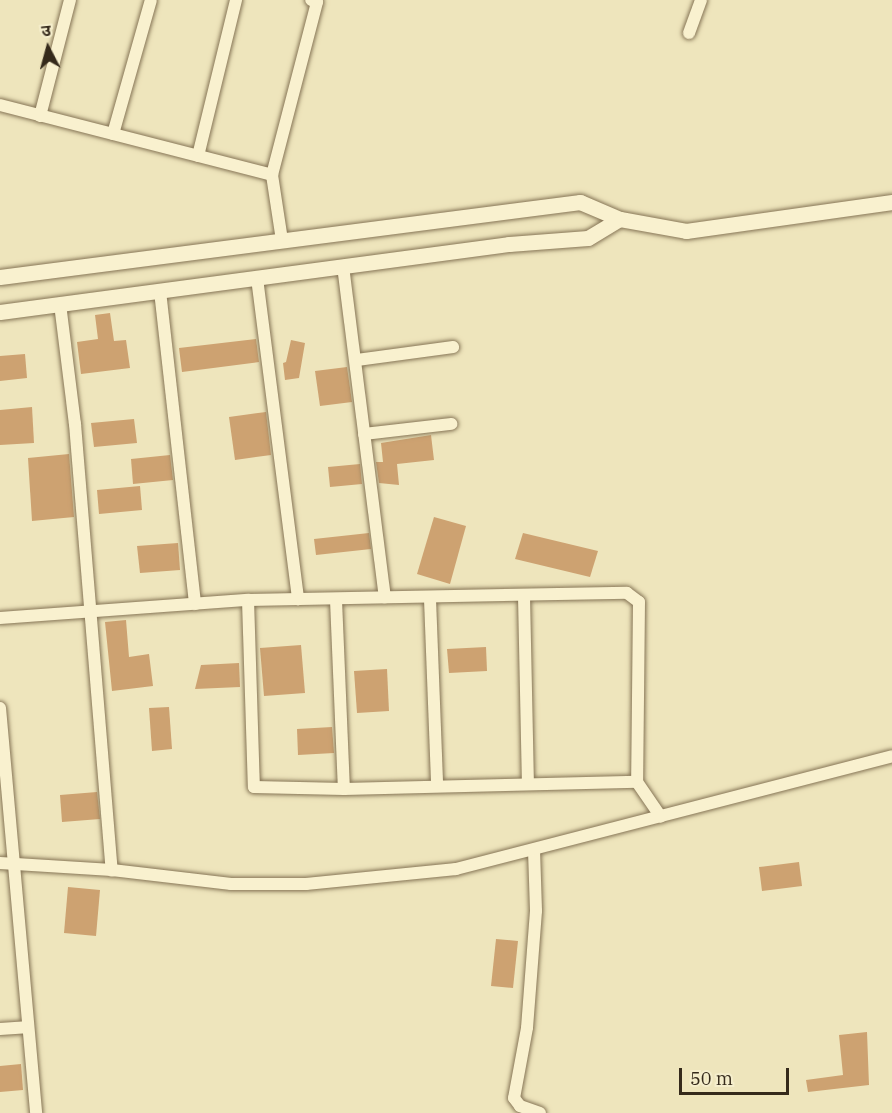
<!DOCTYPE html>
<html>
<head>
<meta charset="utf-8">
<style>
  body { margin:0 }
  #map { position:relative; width:892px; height:1113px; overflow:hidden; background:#eee5bc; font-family:"IBM Plex Serif","Noto Sans Devanagari",serif }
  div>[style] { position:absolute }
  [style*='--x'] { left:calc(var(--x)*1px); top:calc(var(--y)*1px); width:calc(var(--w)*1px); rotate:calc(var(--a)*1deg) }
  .building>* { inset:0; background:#cda271 }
  .roads { filter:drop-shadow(0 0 2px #867556) drop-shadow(0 0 2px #867556) }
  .minor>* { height:12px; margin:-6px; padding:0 6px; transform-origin:6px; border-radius:6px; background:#f9f1cf }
  .tertiary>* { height:15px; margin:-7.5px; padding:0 7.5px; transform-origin:7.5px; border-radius:7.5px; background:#f9f1cf }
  span { translate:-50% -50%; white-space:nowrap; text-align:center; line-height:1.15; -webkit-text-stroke:4.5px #f5eecc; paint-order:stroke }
  .north { position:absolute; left:18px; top:18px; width:60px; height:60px; -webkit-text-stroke:4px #f5eecc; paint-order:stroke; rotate:354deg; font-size:16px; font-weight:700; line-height:24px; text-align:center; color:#352a1b }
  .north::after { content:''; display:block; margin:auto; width:21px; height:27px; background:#352a1b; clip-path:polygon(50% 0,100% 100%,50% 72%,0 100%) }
  .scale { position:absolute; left:679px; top:1068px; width:110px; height:27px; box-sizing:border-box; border:3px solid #352a1b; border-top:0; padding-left:8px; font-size:18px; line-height:21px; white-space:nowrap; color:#352a1b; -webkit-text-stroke:4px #f5eecc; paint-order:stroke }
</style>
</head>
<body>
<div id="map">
  <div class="building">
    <i style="clip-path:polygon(110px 313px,114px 341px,126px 340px,130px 368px,81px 374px,77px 342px,98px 339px,95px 315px)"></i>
    <i style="clip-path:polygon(256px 339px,259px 362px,182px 372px,179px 348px)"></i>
    <i style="clip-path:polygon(291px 340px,305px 343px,299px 378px,285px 380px,283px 363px,286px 362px)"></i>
    <i style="clip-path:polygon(25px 354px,27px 378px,0 381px,0 356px)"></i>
    <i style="clip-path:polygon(347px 367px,352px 402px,320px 406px,315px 371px)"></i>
    <i style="clip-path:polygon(32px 407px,34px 443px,0 445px,0 410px)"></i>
    <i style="clip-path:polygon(266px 412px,271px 455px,235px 460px,229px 417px)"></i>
    <i style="clip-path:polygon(134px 419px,137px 443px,94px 447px,91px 423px)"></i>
    <i style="clip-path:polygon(431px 435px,434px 460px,397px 464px,399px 485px,379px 483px,376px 462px,383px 462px,381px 443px)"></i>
    <i style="clip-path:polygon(69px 454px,74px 517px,32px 521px,28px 458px)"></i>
    <i style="clip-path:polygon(170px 455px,173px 480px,133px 484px,131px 459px)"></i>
    <i style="clip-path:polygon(360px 464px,362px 484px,330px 487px,328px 467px)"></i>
    <i style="clip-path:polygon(140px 486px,142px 510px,99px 514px,97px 490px)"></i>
    <i style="clip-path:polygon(434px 517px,466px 526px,450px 584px,417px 574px)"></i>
    <i style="clip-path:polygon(369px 533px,371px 549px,316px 555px,314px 539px)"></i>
    <i style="clip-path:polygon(523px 533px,598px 551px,590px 577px,515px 559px)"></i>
    <i style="clip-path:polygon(178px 543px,180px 570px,140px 573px,137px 546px)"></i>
    <i style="clip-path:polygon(126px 620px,129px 657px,149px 654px,153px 686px,112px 691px,105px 622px)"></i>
    <i style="clip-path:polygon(301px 645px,305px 693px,264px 696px,260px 648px)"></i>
    <i style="clip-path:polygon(486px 647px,487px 671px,449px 673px,447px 649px)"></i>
    <i style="clip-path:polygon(239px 663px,240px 687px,195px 689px,201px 665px)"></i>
    <i style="clip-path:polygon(387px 669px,389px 711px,357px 713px,354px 671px)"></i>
    <i style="clip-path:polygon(169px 707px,172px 749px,152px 751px,149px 708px)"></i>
    <i style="clip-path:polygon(332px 727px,334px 753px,298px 755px,297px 729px)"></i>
    <i style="clip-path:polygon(97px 792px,100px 819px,62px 822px,60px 795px)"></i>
    <i style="clip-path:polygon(799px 862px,802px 886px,762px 891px,759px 867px)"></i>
    <i style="clip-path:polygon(68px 887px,100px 890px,96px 936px,64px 933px)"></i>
    <i style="clip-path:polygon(496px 939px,518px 941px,513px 988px,491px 986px)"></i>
    <i style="clip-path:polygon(867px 1032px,869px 1085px,808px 1092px,806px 1080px,843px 1075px,839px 1035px)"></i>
    <i style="clip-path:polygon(21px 1064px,23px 1090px,0 1092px,0 1066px)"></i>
  </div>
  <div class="roads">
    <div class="minor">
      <i style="--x:689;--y:33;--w:35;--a:-70"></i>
      <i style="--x:0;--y:105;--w:281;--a:14.4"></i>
      <i style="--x:272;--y:175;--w:66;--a:81.3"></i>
      <i style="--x:40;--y:116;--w:120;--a:-75.5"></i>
      <i style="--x:113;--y:134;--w:139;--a:-74.2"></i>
      <i style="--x:198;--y:156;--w:161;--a:-76.3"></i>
      <i style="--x:272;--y:175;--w:179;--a:-75.4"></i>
      <i style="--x:317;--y:2;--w:6;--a:-162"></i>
      <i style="--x:343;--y:266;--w:334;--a:82.8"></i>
      <i style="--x:257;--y:278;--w:324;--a:82.7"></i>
      <i style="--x:160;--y:291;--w:315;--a:83.6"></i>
      <i style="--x:60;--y:304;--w:121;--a:82.9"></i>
      <i style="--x:75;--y:424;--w:448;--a:85.3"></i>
      <i style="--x:357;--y:360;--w:97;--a:-7.7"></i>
      <i style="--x:364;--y:434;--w:88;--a:-6.6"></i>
      <i style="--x:524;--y:596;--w:188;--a:88.8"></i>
      <i style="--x:430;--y:599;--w:186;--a:87.8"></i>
      <i style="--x:248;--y:600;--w:187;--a:88.2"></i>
      <i style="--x:254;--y:787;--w:90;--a:1.3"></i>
      <i style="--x:344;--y:789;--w:293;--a:-1.4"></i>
      <i style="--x:336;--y:600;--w:189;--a:87.6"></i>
      <i style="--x:0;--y:618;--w:249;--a:-4.2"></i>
      <i style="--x:248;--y:600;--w:379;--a:-1.1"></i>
      <i style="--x:627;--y:593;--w:15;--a:37"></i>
      <i style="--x:639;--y:602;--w:180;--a:90.6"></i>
      <i style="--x:637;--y:782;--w:42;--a:55.6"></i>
      <i style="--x:0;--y:708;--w:407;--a:84.9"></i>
      <i style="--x:534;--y:850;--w:61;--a:88.1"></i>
      <i style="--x:536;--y:911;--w:117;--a:94.4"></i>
      <i style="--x:527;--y:1028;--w:71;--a:100.5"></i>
      <i style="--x:514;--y:1098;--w:10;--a:53"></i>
      <i style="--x:520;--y:1106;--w:21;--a:19"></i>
      <i style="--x:0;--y:863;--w:112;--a:3.6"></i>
      <i style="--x:112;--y:870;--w:120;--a:6.7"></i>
      <i style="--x:231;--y:884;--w:75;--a:0"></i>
      <i style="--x:306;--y:884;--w:151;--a:-5.7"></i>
      <i style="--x:456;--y:869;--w:450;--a:-14.5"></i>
      <i style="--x:0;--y:1029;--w:26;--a:-4"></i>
    </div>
    <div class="tertiary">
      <i style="--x:0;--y:277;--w:585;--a:-7.37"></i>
      <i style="--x:580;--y:202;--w:43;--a:23"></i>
      <i style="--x:620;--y:219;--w:67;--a:10.3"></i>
      <i style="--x:686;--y:231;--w:208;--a:-8"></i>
      <i style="--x:0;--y:312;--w:514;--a:-7.61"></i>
      <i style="--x:509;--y:244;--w:79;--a:-4.3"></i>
      <i style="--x:588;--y:238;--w:37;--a:-31"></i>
    </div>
  </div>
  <div class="north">उ</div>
  <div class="scale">50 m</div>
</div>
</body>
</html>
